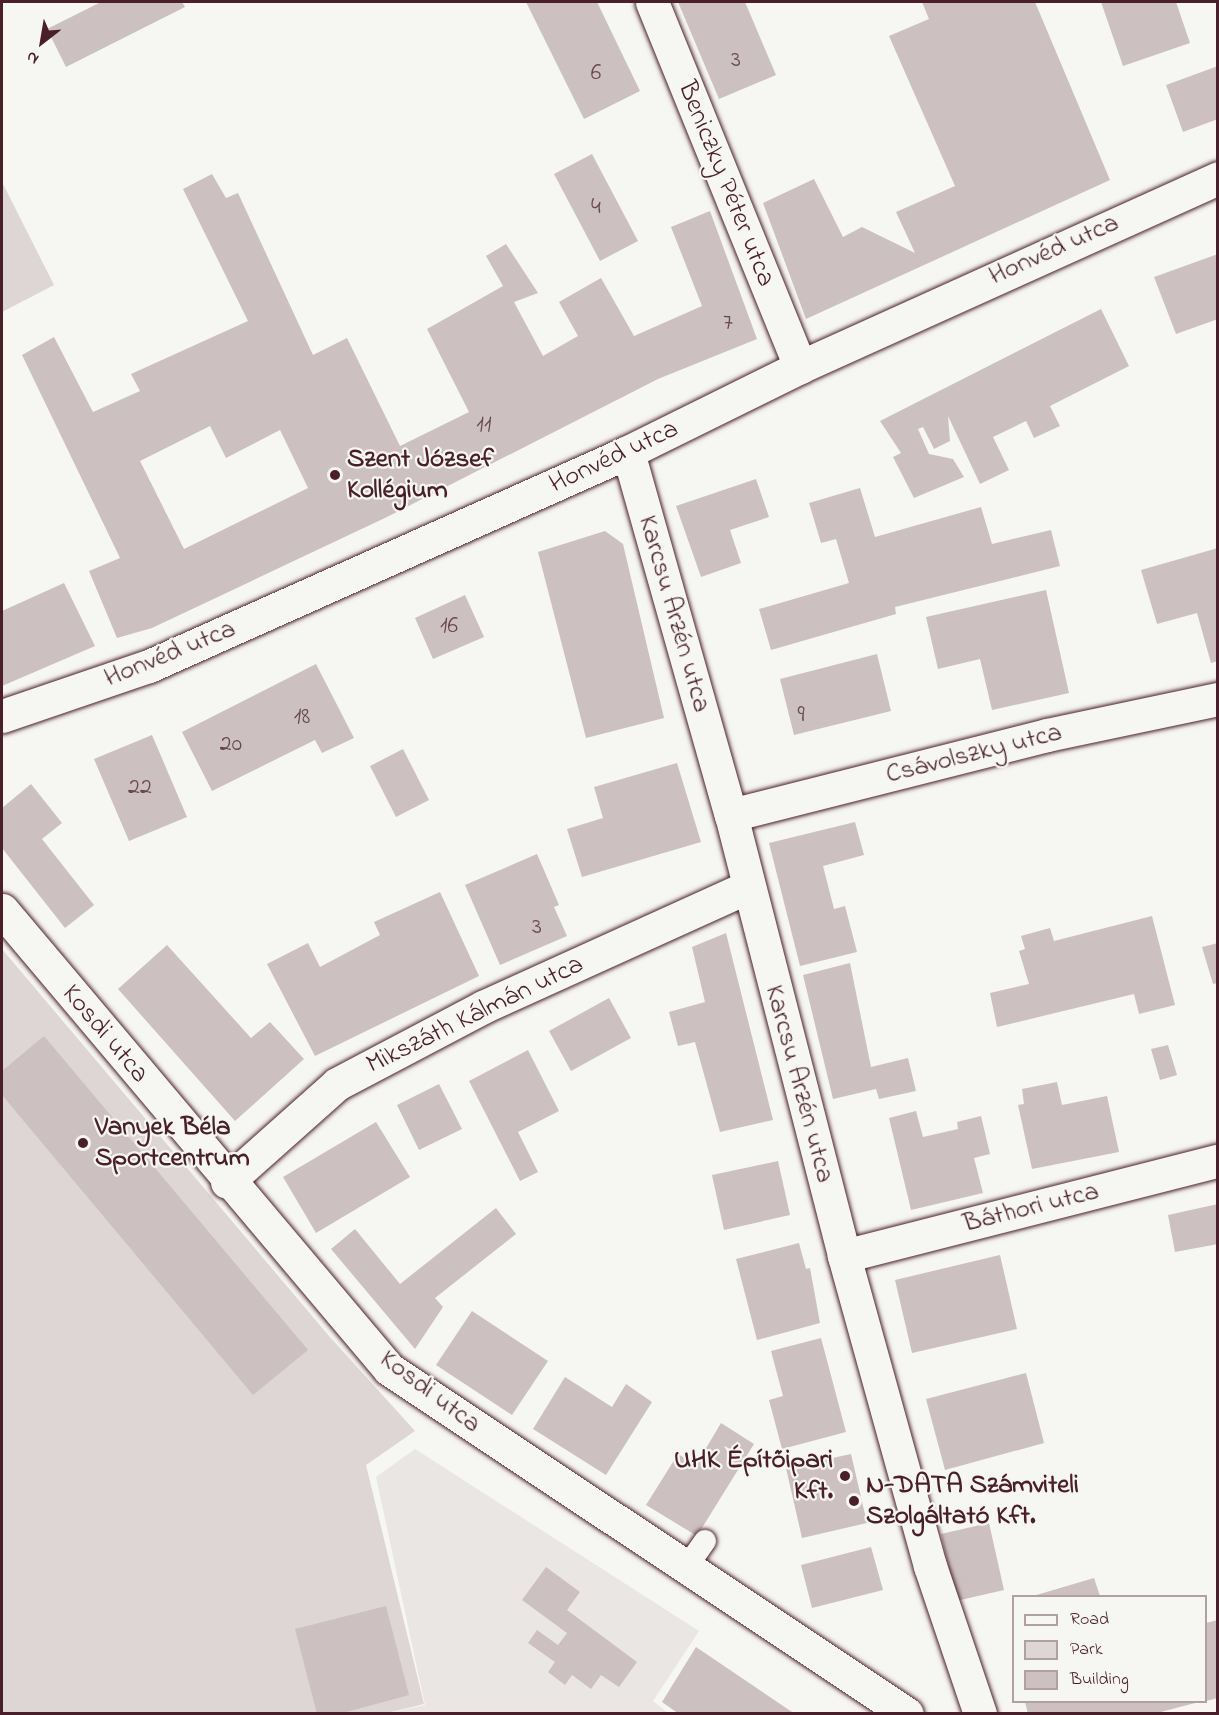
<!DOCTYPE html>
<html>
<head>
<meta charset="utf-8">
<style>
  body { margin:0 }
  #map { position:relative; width:1219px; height:1715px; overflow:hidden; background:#f6f6f2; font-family:"Indie Flower",sans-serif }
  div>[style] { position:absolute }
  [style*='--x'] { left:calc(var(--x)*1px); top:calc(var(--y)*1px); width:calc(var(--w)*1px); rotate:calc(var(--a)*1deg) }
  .built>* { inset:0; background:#e9e6e3 }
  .green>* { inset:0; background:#ddd6d5 }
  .building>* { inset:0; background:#ccc1c0 }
  .roads { filter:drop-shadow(0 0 2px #4a1f2b) drop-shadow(0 0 2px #4a1f2b) }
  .lane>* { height:22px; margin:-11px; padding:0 11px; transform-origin:11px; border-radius:11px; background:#f6f6f2 }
  .street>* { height:33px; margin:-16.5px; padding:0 16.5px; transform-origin:16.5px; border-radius:16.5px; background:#f6f6f2 }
  .secondary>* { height:33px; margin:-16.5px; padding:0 16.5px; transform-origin:16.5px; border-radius:16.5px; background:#f6f6f2 }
  .dots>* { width:16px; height:16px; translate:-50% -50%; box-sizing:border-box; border:3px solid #f6f6f2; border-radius:50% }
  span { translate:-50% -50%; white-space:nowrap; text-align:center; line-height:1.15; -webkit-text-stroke:4.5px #f6f6f2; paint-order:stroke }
  .number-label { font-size:24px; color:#6a4850 }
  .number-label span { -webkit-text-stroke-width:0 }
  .street-label { font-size:27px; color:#4a1f2b }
  .poi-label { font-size:27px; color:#4a1f2b; font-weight:700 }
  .left { translate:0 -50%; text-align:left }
  .right { translate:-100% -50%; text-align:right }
  .frame { position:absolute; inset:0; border:3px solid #4a1f2b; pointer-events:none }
  .legend { position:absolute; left:1012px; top:1595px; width:195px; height:108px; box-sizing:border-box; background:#f6f6f2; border:2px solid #b1a0a2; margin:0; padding:8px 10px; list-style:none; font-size:18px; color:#4a1f2b }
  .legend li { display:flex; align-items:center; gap:12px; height:30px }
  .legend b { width:30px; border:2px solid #b1a0a2 }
  .north { position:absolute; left:12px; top:12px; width:60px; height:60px; -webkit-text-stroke:4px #f6f6f2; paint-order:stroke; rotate:211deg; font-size:16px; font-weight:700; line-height:24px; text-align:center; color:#4a1f2b }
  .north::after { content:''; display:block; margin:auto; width:21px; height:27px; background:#4a1f2b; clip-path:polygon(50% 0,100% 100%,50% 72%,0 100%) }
</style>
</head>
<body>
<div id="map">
  <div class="built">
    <i style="clip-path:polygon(415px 1449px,699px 1631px,653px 1701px,668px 1713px,389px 1713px,425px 1705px,376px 1477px)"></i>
  </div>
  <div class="green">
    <i style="clip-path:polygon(2px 182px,54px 285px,2px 312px)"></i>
    <i style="clip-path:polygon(2px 949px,329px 1336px,415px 1431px,366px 1465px,424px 1704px,383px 1714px,2px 1713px)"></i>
  </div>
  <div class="building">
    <i style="clip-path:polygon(101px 2px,182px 2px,185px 7px,66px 67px,47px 29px)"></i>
    <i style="clip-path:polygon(526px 2px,597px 2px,640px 91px,584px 119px)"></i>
    <i style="clip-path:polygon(678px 2px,745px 2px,776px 75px,719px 99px)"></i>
    <i style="clip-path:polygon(922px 2px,1035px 2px,1110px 180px,806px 319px,763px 203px,814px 179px,843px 237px,862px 227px,915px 253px,896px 212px,955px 186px,889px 36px,929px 19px)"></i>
    <i style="clip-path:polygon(1101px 2px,1176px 2px,1190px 43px,1123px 66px)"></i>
    <i style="clip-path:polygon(1218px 66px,1218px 119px,1183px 132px,1166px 85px)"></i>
    <i style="clip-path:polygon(592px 154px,638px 241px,600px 261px,554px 174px)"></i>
    <i style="clip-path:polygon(evenodd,212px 174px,226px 198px,238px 193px,313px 355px,347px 338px,400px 446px,469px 412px,427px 329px,503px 286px,486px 256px,506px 244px,538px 293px,514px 302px,543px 356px,578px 336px,559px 302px,601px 278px,634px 336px,702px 306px,671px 227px,710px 211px,757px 339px,658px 379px,387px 517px,152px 628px,117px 638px,89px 571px,120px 558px,22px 355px,54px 337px,93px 412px,140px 391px,131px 374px,248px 321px,183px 189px,212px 174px,210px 426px,226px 458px,280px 430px,308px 488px,184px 549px,140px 461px,210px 426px)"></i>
    <i style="clip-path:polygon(1218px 254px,1218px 319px,1176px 334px,1154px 277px)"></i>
    <i style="clip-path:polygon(1101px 309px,1129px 366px,1050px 406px,1060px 426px,1034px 438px,1026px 421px,993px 437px,1009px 470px,980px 484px,948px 416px,950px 441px,934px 449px,923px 427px,918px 429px,929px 454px,953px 459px,964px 477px,914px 498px,893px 457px,901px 453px,880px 421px)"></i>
    <i style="clip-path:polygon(756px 479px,769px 517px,730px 530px,741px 563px,701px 577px,676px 506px)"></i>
    <i style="clip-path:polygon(860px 488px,875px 537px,981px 507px,992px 544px,1051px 530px,1060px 566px,895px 607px,896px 614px,771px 650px,759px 609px,849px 583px,836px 539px,821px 543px,809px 503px)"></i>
    <i style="clip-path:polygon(605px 531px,623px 544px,664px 718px,586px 738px,538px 552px)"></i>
    <i style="clip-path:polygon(1218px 548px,1218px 661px,1211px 663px,1197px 613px,1157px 624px,1141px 570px)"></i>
    <i style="clip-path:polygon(64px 583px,95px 646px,2px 686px,2px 611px)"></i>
    <i style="clip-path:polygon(1046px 590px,1069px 693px,992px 710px,980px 659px,938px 669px,926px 617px)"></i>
    <i style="clip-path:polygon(465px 595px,484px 637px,433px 659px,415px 618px)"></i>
    <i style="clip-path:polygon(877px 654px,891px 711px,794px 735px,780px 679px)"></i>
    <i style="clip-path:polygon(316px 664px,354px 738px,322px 753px,315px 740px,212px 791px,182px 732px)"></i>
    <i style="clip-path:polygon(152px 735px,187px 817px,129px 841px,94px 759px)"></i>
    <i style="clip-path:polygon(403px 749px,429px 800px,396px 817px,370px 766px)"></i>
    <i style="clip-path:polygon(677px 763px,701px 842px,582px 877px,567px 829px,603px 818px,594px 787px)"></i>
    <i style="clip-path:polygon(31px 784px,62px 823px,42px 839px,94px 905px,65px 928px,2px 848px,2px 808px)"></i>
    <i style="clip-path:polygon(855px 822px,864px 855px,823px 866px,834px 909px,845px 906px,857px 952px,800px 966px,769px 843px)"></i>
    <i style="clip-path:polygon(537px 854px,559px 905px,554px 907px,567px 936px,500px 965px,465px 885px)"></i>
    <i style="clip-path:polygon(440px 892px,479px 976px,315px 1056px,267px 964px,308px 943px,320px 967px,380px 935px,374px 922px)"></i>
    <i style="clip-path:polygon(1152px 916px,1175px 1005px,1139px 1014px,1134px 994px,997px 1027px,990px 993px,1029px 984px,1019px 951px,1025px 949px,1021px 936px,1050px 928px,1054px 941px)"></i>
    <i style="clip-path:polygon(726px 933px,773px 1120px,720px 1132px,695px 1042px,678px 1046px,669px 1012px,705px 1002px,692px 947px)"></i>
    <i style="clip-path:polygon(1218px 943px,1218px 983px,1213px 984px,1202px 947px)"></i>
    <i style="clip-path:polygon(167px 945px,251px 1038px,270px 1022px,304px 1059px,235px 1121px,118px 989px)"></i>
    <i style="clip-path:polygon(850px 963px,871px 1067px,908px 1058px,916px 1091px,879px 1099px,876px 1089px,833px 1099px,803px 975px)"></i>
    <i style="clip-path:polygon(609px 998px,631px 1038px,571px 1071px,549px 1031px)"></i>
    <i style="clip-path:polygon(44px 1036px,308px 1350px,253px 1395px,2px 1095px,2px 1071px)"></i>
    <i style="clip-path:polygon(1168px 1045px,1177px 1075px,1160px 1080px,1151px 1049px)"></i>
    <i style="clip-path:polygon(528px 1050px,559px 1111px,518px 1132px,538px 1172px,520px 1181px,469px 1081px)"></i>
    <i style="clip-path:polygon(1057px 1082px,1062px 1105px,1107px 1096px,1119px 1152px,1032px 1169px,1018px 1105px,1024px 1104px,1022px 1089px)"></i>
    <i style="clip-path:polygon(439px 1084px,462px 1129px,419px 1150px,397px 1105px)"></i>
    <i style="clip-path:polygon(916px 1111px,923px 1137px,958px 1129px,957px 1122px,981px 1116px,990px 1154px,974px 1158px,983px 1193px,911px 1210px,889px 1118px)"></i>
    <i style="clip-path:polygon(376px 1122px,410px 1177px,316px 1233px,283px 1177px)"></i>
    <i style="clip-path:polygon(778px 1161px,790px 1215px,724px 1230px,712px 1175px)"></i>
    <i style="clip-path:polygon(1218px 1204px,1218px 1244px,1175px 1252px,1168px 1215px)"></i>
    <i style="clip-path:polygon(496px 1208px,516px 1234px,435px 1298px,443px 1307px,415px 1349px,331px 1249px,355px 1229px,400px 1284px)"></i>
    <i style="clip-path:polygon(799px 1243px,806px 1269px,810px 1268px,820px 1323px,757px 1340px,736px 1259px)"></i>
    <i style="clip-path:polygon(1000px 1255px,1017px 1329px,912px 1353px,895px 1280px)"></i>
    <i style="clip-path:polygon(472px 1311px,548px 1361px,512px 1415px,436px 1365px)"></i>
    <i style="clip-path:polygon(821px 1338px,846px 1432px,782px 1449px,769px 1400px,783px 1396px,771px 1351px)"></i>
    <i style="clip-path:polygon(1026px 1373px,1044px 1443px,945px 1470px,926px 1399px)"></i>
    <i style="clip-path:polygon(565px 1377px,612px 1407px,626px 1384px,652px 1402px,606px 1475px,533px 1429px)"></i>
    <i style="clip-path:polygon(721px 1423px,754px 1444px,697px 1536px,646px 1505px,678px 1454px,696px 1465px)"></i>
    <i style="clip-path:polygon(851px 1454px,867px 1523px,802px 1538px,786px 1468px)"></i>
    <i style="clip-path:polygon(989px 1523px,1004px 1590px,956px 1601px,941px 1534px)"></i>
    <i style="clip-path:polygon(871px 1547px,883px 1590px,812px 1608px,801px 1565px)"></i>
    <i style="clip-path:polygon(546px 1567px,580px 1592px,567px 1610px,637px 1662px,619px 1687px,601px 1675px,591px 1689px,572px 1675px,565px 1685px,548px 1672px,555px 1662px,528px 1643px,537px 1630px,558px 1645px,567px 1633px,522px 1600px)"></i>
    <i style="clip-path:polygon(1094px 1578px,1100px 1596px,1033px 1596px)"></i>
    <i style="clip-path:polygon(386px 1606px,409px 1695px,339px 1714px,317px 1714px,295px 1629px)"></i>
    <i style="clip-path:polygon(1218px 1620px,1218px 1698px,1206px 1701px,1206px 1623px)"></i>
    <i style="clip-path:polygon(696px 1647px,795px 1714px,679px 1714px,662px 1702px)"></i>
    <i style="clip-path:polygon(1025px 1702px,1199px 1702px,1153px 1714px,1028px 1714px)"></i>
  </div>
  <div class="roads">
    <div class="lane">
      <i style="--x:686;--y:1568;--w:33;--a:-55"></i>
    </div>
    <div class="street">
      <i style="--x:652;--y:2;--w:394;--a:67.9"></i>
      <i style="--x:628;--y:452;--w:377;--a:74.2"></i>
      <i style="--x:731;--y:815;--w:455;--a:75.6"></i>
      <i style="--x:844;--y:1256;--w:322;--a:74.5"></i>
      <i style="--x:930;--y:1566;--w:156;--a:71.3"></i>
      <i style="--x:731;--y:815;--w:326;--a:-14.2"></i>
      <i style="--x:1047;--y:735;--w:175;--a:-11.9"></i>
      <i style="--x:2;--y:910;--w:600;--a:49.86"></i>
      <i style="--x:389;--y:1369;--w:622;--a:33.66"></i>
      <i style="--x:227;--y:1182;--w:147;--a:-41.7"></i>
      <i style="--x:337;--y:1084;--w:165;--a:-27.8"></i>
      <i style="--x:483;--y:1007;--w:291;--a:-24.4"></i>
      <i style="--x:844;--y:1256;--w:386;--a:-14.3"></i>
    </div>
    <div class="secondary">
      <i style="--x:2;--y:716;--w:155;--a:-18.8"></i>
      <i style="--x:149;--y:666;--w:525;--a:-24.07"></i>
      <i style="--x:628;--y:452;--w:192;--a:-26.3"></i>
      <i style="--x:800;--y:367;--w:459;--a:-24.3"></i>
    </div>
  </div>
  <div class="dots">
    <i style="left:335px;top:475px;background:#4a1f2b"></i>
    <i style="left:83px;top:1143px;background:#4a1f2b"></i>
    <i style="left:845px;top:1476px;background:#4a1f2b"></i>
    <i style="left:854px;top:1501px;background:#4a1f2b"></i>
  </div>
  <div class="number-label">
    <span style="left:736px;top:61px">3</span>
    <span style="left:596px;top:74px">6</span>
    <span style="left:596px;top:208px">4</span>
    <span style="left:728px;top:324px">7</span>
    <span style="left:484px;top:426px">11</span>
    <span style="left:449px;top:627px">16</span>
    <span style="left:801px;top:716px">9</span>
    <span style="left:302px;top:718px">18</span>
    <span style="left:231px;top:745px">20</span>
    <span style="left:140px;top:788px">22</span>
    <span style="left:537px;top:928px">3</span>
  </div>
  <div class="street-label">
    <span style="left:726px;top:184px;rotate:68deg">Beniczky Péter utca</span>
    <span style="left:1054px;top:250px;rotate:-24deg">Honvéd utca</span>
    <span style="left:614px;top:457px;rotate:-25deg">Honvéd utca</span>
    <span style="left:674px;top:614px;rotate:74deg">Karcsu Arzén utca</span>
    <span style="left:170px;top:654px;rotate:-22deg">Honvéd utca</span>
    <span style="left:974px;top:754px;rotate:-14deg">Csávolszky utca</span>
    <span style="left:475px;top:1015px;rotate:-26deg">Mikszáth Kálmán utca</span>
    <span style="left:105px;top:1034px;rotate:50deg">Kosdi utca</span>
    <span style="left:799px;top:1084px;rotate:75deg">Karcsu Arzén utca</span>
    <span style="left:1031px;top:1208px;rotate:-14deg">Báthori utca</span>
    <span style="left:430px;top:1392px;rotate:37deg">Kosdi utca</span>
  </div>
  <div class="poi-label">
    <span class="left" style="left:347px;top:475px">Szent József<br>Kollégium</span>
    <span class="left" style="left:95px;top:1143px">Vanyek Béla<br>Sportcentrum</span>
    <span class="right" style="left:833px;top:1476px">UHK Építőipari<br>Kft.</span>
    <span class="left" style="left:866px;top:1501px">N-DATA Számviteli<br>Szolgáltató Kft.</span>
  </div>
  <div class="frame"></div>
  <ul class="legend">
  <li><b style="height:8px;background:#f6f6f2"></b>Road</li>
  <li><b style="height:16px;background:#ddd6d5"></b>Park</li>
  <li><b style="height:16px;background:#ccc1c0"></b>Building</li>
  </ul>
  <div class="north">N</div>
</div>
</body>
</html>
